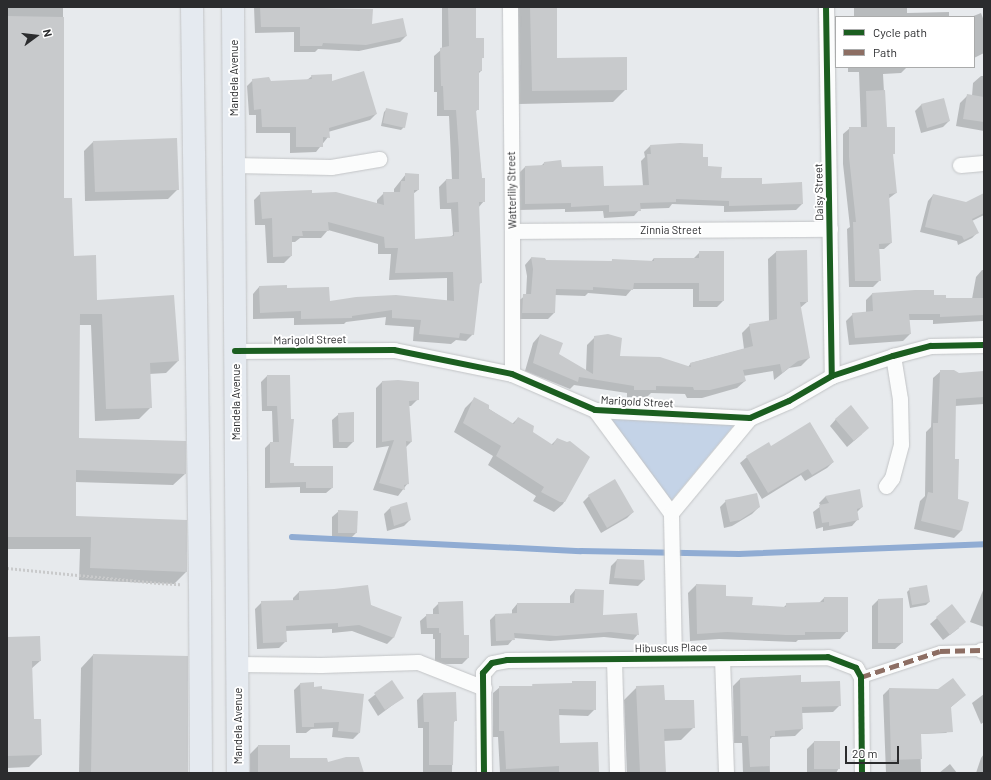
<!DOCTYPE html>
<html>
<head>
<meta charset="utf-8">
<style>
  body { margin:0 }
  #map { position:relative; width:991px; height:780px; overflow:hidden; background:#e7eaed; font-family:Barlow,sans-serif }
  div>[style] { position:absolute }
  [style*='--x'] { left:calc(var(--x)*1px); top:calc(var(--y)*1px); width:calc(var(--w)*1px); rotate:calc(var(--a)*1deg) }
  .green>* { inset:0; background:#c4d3e7 }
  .shadow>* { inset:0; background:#0003 }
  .stream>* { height:5.5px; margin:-2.75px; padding:0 2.75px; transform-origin:2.75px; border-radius:2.75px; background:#90acd3 }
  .building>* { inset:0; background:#c8cacc }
  .path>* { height:2.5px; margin-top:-1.25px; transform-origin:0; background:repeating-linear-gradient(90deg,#c9cacb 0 2px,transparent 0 4px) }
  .roads { filter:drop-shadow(0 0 1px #c2c4c6) drop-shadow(0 0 1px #c2c4c6) }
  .pedestrian>* { height:11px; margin:-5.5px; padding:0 5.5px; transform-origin:5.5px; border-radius:5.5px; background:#fbfcfc }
  .minor>* { height:15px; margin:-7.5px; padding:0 7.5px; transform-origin:7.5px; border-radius:7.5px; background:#fbfcfc }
  .primary>* { height:22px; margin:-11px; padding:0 11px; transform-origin:11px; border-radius:11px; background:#e5eaf0 }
  .quiet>* { height:5px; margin-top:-2.5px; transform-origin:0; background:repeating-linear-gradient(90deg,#8d6e63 0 10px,transparent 0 15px) }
  .cycleway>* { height:6px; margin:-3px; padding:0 3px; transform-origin:3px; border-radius:3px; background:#1b5e20 }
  span { translate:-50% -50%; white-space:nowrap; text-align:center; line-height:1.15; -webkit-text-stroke:4px #fff; paint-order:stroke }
  .street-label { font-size:11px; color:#2b2c2e }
  .frame { position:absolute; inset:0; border:8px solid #2b2c2e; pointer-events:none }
  .legend { position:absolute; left:835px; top:16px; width:140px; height:52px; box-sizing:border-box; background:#fff; border:1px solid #aaabab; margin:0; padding:5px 7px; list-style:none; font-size:12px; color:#2b2c2e }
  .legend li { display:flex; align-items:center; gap:8px; height:20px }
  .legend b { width:20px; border:1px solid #aaabab }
  .north { position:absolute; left:16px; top:16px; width:40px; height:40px; -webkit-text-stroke:3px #fff; paint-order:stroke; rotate:75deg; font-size:11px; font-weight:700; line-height:16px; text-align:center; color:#2b2c2e }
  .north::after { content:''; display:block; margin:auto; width:14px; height:18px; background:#2b2c2e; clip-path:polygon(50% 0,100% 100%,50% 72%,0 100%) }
  .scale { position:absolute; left:845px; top:746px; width:54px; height:18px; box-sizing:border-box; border:2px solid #2b2c2e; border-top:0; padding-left:5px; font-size:12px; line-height:14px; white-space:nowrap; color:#2b2c2e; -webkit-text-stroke:3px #fff; paint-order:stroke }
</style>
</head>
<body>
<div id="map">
  <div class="green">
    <i style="clip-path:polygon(607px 416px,735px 424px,671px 501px)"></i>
  </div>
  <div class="shadow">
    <i style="clip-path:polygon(7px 7px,63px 7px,63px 199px,73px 257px,96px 301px,178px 361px,166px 373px,149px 374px,151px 407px,139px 419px,95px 421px,91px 325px,79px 325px,78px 439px,185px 474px,173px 485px,75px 482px,75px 517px,186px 521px,186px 572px,174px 584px,79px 580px,80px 549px,7px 549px)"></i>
    <i style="clip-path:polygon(254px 7px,372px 10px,371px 25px,406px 36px,400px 42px,359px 51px,318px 49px,315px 52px,294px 52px,294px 32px,255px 33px)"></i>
    <i style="clip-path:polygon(442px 7px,474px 7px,475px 39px,483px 57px,481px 60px,481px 71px,478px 74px,478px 109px,475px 112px,484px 201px,478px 208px,481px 283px,478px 285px,473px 334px,466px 341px,456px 340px,451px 344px,413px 341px,414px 327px,385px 325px,386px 317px,346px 322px,344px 324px,294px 325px,294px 318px,253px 319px,253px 294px,259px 287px,286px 289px,329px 302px,447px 301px,447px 278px,389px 280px,391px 254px,378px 254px,378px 244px,328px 230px,321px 238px,300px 238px,295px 242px,291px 242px,291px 256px,284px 263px,267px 263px,265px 225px,255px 225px,254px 200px,261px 193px,311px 194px,377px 204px,377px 200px,384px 193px,394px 193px,394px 189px,406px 174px,418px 190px,413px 194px,414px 240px,450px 237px,453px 235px,451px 209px,440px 209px,439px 187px,446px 180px,452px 180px,449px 116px,437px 116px,437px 92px,434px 92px,434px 56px,442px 49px)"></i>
    <i style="clip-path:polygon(517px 7px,556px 7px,557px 59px,626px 89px,613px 102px,519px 104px)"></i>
    <i style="clip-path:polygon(854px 7px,907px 7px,907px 13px,949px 12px,949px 17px,854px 17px)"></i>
    <i style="clip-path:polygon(981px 13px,984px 21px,984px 53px,974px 58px,974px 17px,971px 17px)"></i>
    <i style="clip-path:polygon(848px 67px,907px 67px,901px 73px,883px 74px,886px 128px,894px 153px,892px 156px,896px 193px,888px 199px,891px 243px,884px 249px,879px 249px,880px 280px,873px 287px,849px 287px,847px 229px,850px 227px,843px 164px,843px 134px,850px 128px,861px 128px,859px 72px,848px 72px)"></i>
    <i style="clip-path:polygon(312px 76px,376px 114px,370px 120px,328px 132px,328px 137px,316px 152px,290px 153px,290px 133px,256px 133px,256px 115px,249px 115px,247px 86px,253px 80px,271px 82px,307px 80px)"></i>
    <i style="clip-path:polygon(981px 76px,984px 76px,984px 131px,956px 126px,960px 103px,967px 96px,972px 96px,973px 83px)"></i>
    <i style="clip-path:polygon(943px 99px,949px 121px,943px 127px,921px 133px,915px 111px,921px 105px)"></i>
    <i style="clip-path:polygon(387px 109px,404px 127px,401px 130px,381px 126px,384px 112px)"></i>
    <i style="clip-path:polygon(93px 142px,178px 189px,168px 199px,85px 201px,84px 151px)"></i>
    <i style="clip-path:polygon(650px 146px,702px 158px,706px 167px,720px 179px,761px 185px,802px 204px,796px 210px,724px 212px,724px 206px,672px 204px,669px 208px,640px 209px,634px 216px,604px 218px,603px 211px,565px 212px,565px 209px,519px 210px,519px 173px,525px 167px,541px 166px,544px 163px,603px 187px,643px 186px,641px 161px,645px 157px,644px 152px)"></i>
    <i style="clip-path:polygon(933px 195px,966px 203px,984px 195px,984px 215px,972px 221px,977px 233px,972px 238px,958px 245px,957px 241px,920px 232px,928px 201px)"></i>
    <i style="clip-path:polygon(700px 252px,723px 301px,717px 307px,693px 307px,693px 289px,632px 289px,626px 296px,588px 293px,585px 296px,555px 295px,554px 313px,548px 319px,516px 319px,517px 302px,526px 295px,527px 276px,525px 265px,531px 258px,545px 259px,546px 261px,610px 262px,613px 260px,651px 262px,654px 258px,694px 258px)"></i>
    <i style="clip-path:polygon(776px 252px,807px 302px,800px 308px,809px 358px,801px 366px,789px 368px,774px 380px,773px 371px,743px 376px,745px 381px,737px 388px,702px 398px,687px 398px,685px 394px,651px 393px,647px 397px,627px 397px,627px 393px,574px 385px,570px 389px,525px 371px,533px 343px,540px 335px,558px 355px,586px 371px,587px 345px,595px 337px,619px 357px,688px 367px,691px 363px,744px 349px,742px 333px,750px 325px,769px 322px,768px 259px)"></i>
    <i style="clip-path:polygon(982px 270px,984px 270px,983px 321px,933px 324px,933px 320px,909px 320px,910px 334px,903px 341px,849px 345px,846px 321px,853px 314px,866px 313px,866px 300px,872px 294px,933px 296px,945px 299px,972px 299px,976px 277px)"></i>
    <i style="clip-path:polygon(941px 371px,959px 374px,984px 372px,984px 404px,955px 406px,954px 460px,957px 500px,961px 531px,954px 538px,914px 529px,920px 501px,925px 496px,926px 432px,931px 427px,933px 378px)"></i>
    <i style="clip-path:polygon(267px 376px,289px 376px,289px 464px,332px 488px,326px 493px,300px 493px,300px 487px,265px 488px,265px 448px,270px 443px,273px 443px,272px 411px,262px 411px,261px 382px)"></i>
    <i style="clip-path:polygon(382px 382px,418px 399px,411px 406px,408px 406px,411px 442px,406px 447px,408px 483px,398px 496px,373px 490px,389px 446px,376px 448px,376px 388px)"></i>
    <i style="clip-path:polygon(474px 399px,512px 424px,518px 418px,532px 433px,551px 445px,557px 439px,589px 457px,563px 504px,554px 512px,533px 501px,536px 496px,488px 465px,493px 456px,454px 432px,465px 408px)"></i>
    <i style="clip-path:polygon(339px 414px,353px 442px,347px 448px,333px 448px,332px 420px)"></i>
    <i style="clip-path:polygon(836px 419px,862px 434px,847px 447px,830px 426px)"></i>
    <i style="clip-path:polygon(771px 447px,833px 462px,827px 468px,805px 481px,801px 475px,762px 499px,740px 463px,747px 457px)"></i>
    <i style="clip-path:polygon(859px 490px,862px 507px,857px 512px,858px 519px,852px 526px,823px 531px,823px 527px,816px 529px,813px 512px,821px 506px,819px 503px,825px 497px)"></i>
    <i style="clip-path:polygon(589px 496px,633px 512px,627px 518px,601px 533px,583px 502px)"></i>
    <i style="clip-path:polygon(726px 501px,759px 507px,752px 514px,732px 526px,724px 528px,720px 507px)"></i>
    <i style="clip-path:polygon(390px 508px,410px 520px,404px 526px,387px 531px,384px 514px)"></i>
    <i style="clip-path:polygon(339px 511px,356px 533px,350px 539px,332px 539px,332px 517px)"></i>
    <i style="clip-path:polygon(617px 560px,644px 580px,638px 586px,609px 584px,611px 566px)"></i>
    <i style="clip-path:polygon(696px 585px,751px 606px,783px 608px,787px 604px,819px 603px,824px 598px,847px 598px,847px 631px,840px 639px,798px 640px,796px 642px,719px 639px,690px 641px,688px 593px)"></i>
    <i style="clip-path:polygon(984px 588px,984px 627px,970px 622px)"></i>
    <i style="clip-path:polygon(910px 589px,929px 602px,926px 605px,910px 608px,907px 592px)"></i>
    <i style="clip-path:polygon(334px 590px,401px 618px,393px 638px,387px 644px,352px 631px,332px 633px,332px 629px,285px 631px,286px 641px,279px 648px,257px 649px,255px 609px,262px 602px,293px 601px,293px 598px,299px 592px)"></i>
    <i style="clip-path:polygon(575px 590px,602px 616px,638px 634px,633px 640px,604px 637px,550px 641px,514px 638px,508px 645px,491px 646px,490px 620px,495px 615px,512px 614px,512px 610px,517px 604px,570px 604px,570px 596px)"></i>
    <i style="clip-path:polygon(878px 600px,902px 643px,895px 649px,872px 649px,872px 606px)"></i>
    <i style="clip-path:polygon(439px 603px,463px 636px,468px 658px,462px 664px,435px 664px,435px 639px,433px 639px,433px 634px,421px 634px,420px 621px,427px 615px,433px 615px,433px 609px)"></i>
    <i style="clip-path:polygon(952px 605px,959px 628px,943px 640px,930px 624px)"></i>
    <i style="clip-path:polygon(7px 638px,40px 661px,31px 669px,33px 720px,41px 755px,29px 767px,7px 768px)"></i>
    <i style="clip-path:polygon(93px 655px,188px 773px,79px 773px,81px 668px)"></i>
    <i style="clip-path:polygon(740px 679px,800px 683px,840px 705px,833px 712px,802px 713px,802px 729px,795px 736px,772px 737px,769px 740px,770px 773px,743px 773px,742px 743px,734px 743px,733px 686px)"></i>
    <i style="clip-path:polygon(392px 682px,402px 698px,378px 716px,368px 700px)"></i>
    <i style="clip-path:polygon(573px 682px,595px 709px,588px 716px,558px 715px,559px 744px,597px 743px,598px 773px,500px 773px,498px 737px,493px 737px,493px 693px,500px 687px,531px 687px,533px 685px,571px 684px)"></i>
    <i style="clip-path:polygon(300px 684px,321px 690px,359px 733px,353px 739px,332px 737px,333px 728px,311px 729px,306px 733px,296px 733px,294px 690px)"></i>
    <i style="clip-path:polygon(637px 687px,664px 702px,694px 727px,681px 740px,664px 741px,665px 773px,627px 773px,624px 700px)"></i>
    <i style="clip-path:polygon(889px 689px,939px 690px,959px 700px,950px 708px,952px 728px,946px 733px,920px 734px,921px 773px,886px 773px,883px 695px)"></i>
    <i style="clip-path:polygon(423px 694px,456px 720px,453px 723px,452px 773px,423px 773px,423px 728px,418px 728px,417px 700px)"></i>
    <i style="clip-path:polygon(984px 694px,984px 722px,981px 724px,972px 703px)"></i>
    <i style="clip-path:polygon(814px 742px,839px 768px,836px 773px,807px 773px,807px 749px)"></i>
    <i style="clip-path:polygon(258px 746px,289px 759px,327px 764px,363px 773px,250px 773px,250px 754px)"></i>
    <i style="clip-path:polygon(984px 754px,984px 773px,976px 773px,981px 758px)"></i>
    <i style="clip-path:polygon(950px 764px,957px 773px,939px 773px)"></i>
  </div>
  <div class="stream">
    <i style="--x:292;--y:537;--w:289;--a:2.8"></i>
    <i style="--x:581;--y:551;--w:158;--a:1.1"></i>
    <i style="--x:739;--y:554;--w:245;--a:-2.3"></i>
  </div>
  <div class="building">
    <i style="clip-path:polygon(260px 7px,373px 9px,372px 24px,403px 18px,407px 36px,366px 45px,323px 43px,322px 46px,300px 46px,300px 27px,261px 27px)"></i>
    <i style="clip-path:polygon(448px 7px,476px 7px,476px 38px,484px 38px,484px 58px,482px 58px,482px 71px,479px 71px,479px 110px,476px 110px,482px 178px,485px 178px,485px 202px,479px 202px,482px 283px,480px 283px,474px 335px,460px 333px,459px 338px,419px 334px,421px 320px,392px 318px,392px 310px,352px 316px,352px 318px,301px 319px,301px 311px,260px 313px,259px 286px,287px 285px,287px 288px,329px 287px,330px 301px,356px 297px,396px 295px,454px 301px,453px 272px,395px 273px,398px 248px,385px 248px,384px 237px,328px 222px,329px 231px,302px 231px,303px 236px,292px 236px,292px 256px,273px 257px,272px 218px,262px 219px,260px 192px,312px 190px,312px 193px,336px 192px,384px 205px,383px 192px,400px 192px,401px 181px,405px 181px,405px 173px,419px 174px,419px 190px,414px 190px,415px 239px,454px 236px,454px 232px,459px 232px,458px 202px,447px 203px,446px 179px,459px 179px,459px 152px,456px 110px,444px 110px,443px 86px,441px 86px,440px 48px,449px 46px)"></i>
    <i style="clip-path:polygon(530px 7px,557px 7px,557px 58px,627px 57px,627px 90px,532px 91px)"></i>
    <i style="clip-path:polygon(7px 16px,64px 17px,64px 198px,72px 198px,74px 256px,96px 255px,97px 300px,174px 295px,179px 361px,150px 363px,152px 408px,106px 409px,102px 314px,80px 314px,79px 438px,186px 441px,186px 474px,76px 470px,76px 516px,187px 520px,187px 572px,90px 568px,91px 537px,7px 537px)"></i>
    <i style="clip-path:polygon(364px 71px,377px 114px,329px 128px,330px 138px,323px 137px,323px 147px,296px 147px,296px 127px,262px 127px,261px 109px,254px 110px,252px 79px,269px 77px,271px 81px,312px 79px,311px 75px,332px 74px,332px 81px)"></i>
    <i style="clip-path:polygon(885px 90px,887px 127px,895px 127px,895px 154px,893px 154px,897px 193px,889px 194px,892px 243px,879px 244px,881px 281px,855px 281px,853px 222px,856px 222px,849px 157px,849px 127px,867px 127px,866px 91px)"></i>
    <i style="clip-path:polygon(967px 94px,984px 97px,984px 122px,963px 119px)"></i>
    <i style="clip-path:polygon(944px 98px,950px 121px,927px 128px,921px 104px)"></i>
    <i style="clip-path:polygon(386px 108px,408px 113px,405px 128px,383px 123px)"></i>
    <i style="clip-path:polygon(177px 138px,179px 190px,95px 192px,93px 141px)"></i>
    <i style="clip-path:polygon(680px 143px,703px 144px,703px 157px,708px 157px,708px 166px,722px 167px,721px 178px,762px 178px,762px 184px,802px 182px,803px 204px,729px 206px,729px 201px,676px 199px,676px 202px,640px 203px,641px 211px,609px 212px,609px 205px,571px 207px,571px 203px,525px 204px,525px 166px,544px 165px,544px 162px,561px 160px,562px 167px,603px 166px,604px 186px,649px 185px,647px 154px,651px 154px,650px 145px)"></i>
    <i style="clip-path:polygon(984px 193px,984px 213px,972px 219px,979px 233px,964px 240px,962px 236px,925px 227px,933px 194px,966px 202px)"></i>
    <i style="clip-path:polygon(807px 250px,808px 302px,800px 302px,810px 358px,798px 361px,782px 373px,780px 364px,743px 370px,746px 381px,710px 390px,694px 390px,693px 387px,656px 386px,656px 390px,634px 390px,634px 386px,579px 377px,578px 382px,533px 363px,540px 334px,563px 343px,559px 354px,593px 374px,594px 336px,608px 334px,622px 338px,620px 356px,660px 357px,691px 367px,690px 363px,753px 346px,749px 324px,777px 319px,776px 251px)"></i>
    <i style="clip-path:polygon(699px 251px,724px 251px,724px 301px,699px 301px,699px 283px,634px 283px,633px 290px,593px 287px,593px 290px,556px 289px,555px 313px,522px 313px,523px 294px,531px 294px,533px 269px,531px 257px,545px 258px,546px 260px,612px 261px,612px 259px,654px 261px,654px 258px,699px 258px)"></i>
    <i style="clip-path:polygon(915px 290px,934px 290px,934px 295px,946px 295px,946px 298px,984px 298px,984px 315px,940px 317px,940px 314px,909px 314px,911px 334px,855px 338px,852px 313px,873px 311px,872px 293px)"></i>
    <i style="clip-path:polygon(940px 370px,954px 370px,959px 373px,984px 371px,984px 397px,956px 399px,955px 459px,959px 459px,958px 499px,969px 502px,962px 531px,921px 521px,928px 492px,933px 493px,933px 423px,938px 423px)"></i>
    <i style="clip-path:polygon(267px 375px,290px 375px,291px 419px,294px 419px,290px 463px,294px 463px,294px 466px,333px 466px,333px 488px,306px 488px,306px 482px,270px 483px,270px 442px,279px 442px,277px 406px,267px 406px)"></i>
    <i style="clip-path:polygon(398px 380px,419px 382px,419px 400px,409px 401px,412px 442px,406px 441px,409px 484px,404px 485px,405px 490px,379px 483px,394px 440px,382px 442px,382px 381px)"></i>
    <i style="clip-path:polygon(474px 397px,489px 405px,489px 409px,514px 424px,518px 417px,534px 426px,533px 432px,553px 445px,557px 438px,567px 442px,570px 441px,590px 457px,565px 502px,560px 502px,541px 492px,544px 487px,496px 456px,501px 446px,463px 423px)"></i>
    <i style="clip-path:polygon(851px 405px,869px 428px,854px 441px,835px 419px)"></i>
    <i style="clip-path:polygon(354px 412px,354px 442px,339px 442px,338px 413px)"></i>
    <i style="clip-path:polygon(810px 422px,834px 462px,812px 475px,808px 469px,768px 493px,746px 456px,769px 442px,771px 446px)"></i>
    <i style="clip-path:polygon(615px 479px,634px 512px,607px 528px,588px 495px)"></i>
    <i style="clip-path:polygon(860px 489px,863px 507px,857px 509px,859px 520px,829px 526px,829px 522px,822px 523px,819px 505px,829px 503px,825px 496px)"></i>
    <i style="clip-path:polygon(757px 493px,760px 507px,740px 520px,730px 522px,725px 500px)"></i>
    <i style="clip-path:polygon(407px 502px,411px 520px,394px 526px,390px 507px)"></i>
    <i style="clip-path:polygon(338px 510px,358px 511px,357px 533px,338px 533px)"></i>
    <i style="clip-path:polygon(617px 559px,644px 560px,645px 580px,614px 578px)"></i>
    <i style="clip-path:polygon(696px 584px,726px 585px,726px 596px,753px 597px,752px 605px,786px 607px,786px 603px,824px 602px,824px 597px,848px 597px,848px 632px,805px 632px,805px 635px,786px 635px,727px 632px,697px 634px)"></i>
    <i style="clip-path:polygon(368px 585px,371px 605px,402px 617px,394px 638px,359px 625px,338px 627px,338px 623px,286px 626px,287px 642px,263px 643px,261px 601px,299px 600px,299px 591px,334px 589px)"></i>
    <i style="clip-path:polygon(927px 585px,930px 602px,912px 605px,909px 588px)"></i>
    <i style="clip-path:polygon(575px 589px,604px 590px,603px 615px,637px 613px,639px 635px,610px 632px,556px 636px,514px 633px,515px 640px,496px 641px,495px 614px,517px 613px,517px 603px,574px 603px)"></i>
    <i style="clip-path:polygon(903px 598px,903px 643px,878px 643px,878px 599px)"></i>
    <i style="clip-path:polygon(463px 601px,464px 635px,469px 635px,469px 658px,441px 658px,441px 633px,439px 633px,439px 628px,427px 628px,426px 614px,439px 614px,438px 602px)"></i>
    <i style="clip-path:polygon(952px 604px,966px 622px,950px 635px,936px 617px)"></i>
    <i style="clip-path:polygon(40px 636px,41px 661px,32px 661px,34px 719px,41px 719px,42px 755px,7px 756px,7px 637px)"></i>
    <i style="clip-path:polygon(93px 654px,188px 656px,188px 773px,91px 773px)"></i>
    <i style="clip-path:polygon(801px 675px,801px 682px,840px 681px,841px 706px,802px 707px,803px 729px,775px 731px,775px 736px,770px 736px,770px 766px,750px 767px,748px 736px,741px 736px,740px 678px)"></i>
    <i style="clip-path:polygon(953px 678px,966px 695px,951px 707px,953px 732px,921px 734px,922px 759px,891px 760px,889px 688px,938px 689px)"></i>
    <i style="clip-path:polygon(392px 680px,404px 698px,385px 710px,374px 693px)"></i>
    <i style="clip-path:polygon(572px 681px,596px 681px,596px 710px,559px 709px,560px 743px,598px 742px,599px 772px,559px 773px,559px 766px,506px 769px,504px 731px,499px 731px,499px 686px,533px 686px,532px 684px,572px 683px)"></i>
    <i style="clip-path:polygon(314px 682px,314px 687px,322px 686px,322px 689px,364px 694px,360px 733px,338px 731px,339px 722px,314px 723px,314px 727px,302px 727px,300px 683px)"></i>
    <i style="clip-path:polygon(664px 685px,665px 700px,694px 700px,695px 728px,664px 729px,666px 773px,640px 773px,636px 686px)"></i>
    <i style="clip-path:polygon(456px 692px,457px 721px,454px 721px,453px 765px,429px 765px,429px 722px,424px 722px,423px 693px)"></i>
    <i style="clip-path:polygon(814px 741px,840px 741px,840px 769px,814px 769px)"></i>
    <i style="clip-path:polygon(258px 745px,290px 745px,290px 758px,327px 758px,328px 762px,346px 757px,359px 757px,364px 773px,258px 773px)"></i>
  </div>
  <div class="path">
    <i style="--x:7;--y:568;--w:152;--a:5.7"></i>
    <i style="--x:158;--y:583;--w:22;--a:3"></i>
  </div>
  <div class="roads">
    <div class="pedestrian">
      <i style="--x:861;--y:677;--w:83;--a:-18.2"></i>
      <i style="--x:940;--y:651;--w:41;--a:-1.4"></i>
    </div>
    <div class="minor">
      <i style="--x:510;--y:7;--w:224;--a:89.5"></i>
      <i style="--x:512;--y:231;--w:143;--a:90"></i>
      <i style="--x:826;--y:7;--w:369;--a:89.1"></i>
      <i style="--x:234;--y:165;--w:97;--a:1.2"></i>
      <i style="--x:331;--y:167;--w:49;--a:-9.5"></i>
      <i style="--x:960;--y:165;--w:24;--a:-5"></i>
      <i style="--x:512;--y:231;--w:318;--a:-0.4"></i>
      <i style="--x:235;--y:351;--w:159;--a:-0.4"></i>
      <i style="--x:394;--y:350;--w:120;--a:11.5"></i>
      <i style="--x:512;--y:374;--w:90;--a:23.4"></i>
      <i style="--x:595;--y:410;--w:155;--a:3"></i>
      <i style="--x:750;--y:418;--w:43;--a:-23.6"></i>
      <i style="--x:789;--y:401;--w:50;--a:-30.2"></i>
      <i style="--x:832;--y:376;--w:64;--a:-18.2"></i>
      <i style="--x:893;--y:356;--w:39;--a:-15"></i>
      <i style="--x:931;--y:346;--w:53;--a:-1.1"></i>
      <i style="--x:595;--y:410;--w:128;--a:53.6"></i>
      <i style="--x:886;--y:486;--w:10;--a:-53"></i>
      <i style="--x:892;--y:478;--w:35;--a:-75"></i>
      <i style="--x:901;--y:444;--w:45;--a:-91.3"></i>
      <i style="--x:900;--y:399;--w:44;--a:-99.2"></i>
      <i style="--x:981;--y:650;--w:3;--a:0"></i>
      <i style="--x:674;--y:658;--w:145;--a:-91.2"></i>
      <i style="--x:671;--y:513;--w:124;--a:-50.3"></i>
      <i style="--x:722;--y:658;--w:115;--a:88"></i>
      <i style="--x:614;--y:659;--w:114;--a:88.5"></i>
      <i style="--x:238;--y:664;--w:83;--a:0.7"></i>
      <i style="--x:321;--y:665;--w:97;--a:-1.8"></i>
      <i style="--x:418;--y:662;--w:71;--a:21.5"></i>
      <i style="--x:484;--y:773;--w:100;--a:-90.6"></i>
      <i style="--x:483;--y:673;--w:13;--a:-48"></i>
      <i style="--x:492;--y:663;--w:15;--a:-11"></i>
      <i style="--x:507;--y:660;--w:321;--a:-0.5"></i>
      <i style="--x:828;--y:657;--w:30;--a:21"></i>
      <i style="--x:856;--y:668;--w:10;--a:61"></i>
      <i style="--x:861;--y:677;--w:96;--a:89.4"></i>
    </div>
    <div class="primary">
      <i style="--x:192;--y:7;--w:577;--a:89.21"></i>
      <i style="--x:200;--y:584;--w:189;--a:89.7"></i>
      <i style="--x:233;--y:7;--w:766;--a:89.63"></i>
    </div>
  </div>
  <div class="quiet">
    <i style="--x:861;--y:677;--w:83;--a:-18.2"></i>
    <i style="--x:940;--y:651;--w:41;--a:-1.4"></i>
  </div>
  <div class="cycleway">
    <i style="--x:826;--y:7;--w:369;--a:89.1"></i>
    <i style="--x:235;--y:351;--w:159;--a:-0.4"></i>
    <i style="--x:394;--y:350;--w:120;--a:11.5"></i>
    <i style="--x:512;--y:374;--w:90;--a:23.4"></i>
    <i style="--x:595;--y:410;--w:155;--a:3"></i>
    <i style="--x:750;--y:418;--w:43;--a:-23.6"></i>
    <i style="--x:789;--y:401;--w:50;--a:-30.2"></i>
    <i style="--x:832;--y:376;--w:64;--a:-18.2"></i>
    <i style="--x:893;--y:356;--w:39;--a:-15"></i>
    <i style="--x:931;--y:346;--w:53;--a:-1.1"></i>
    <i style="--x:484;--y:773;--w:100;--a:-90.6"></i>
    <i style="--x:483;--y:673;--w:13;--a:-48"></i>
    <i style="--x:492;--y:663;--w:15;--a:-11"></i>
    <i style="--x:507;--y:660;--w:321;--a:-0.5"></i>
    <i style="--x:828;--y:657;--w:30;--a:21"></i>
    <i style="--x:856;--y:668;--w:10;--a:61"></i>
    <i style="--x:861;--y:677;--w:96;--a:89.4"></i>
  </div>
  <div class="street-label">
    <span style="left:234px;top:78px;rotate:-90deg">Mandela Avenue</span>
    <span style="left:512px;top:190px;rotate:-91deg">Watterlily Street</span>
    <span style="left:819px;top:192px;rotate:-91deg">Daisy Street</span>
    <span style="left:671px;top:230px">Zinnia Street</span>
    <span style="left:310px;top:340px;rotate:-1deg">Marigold Street</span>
    <span style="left:236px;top:402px;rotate:-90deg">Mandela Avenue</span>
    <span style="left:637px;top:402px;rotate:3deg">Marigold Street</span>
    <span style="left:671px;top:648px;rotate:-1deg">Hibuscus Place</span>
    <span style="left:238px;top:726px;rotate:-90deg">Mandela Avenue</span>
  </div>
  <div class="frame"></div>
  <ul class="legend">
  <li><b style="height:5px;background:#1b5e20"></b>Cycle path</li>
  <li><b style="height:5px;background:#8d6e63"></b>Path</li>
  </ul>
  <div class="north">N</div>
  <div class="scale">20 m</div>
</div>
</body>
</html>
